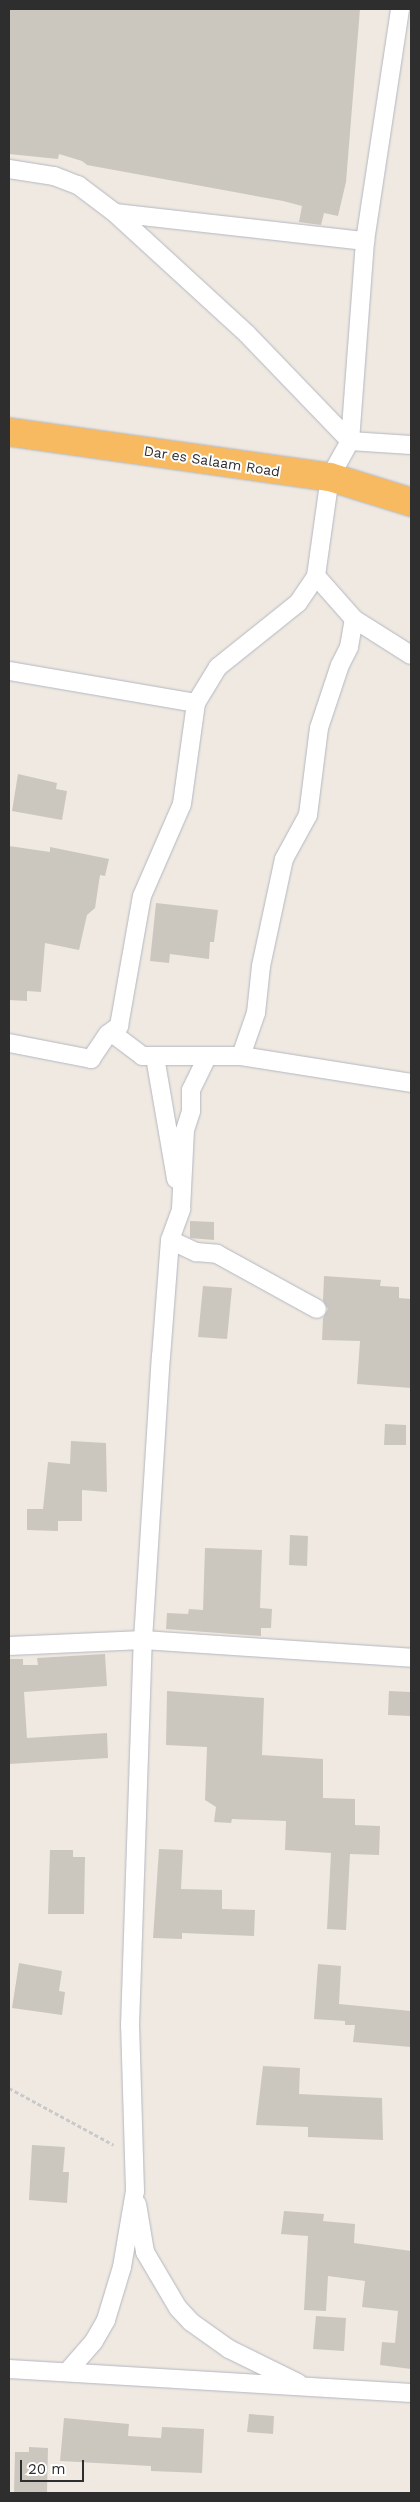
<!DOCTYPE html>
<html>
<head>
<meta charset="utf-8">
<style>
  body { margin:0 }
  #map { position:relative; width:420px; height:2502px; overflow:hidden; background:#efe9e1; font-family:"Work Sans",sans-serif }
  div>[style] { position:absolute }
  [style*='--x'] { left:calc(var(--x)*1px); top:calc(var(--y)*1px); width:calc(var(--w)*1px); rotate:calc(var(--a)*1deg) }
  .building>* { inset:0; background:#cbc7bf }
  .path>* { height:3px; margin-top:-1.5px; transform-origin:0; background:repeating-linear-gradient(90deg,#c9c9c9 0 4px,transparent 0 6.5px) }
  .roads { filter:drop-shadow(0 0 1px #b4b7c1) drop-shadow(0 0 1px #b4b7c1) }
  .minor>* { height:18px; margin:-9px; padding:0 9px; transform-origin:9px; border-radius:9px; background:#fff }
  .trunk>* { height:28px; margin:-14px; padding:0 14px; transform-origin:14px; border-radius:14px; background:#f8ba60 }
  span { translate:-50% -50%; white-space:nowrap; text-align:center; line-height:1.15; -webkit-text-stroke:4px #fff; paint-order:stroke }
  .street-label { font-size:14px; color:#2e2e2e }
  .frame { position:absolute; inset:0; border:10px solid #2e2e2e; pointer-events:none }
  .scale { position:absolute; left:20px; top:2460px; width:64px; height:22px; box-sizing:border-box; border:2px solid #2e2e2e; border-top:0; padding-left:6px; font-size:15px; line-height:18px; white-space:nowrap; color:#2e2e2e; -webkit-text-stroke:4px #fff; paint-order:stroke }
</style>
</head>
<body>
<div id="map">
  <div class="building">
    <i style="clip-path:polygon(9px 9px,360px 9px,346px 182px,338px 216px,324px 213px,321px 225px,299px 222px,302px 206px,283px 201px,87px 165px,82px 161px,59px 154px,58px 159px,9px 154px)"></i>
    <i style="clip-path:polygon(18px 774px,57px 783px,56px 789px,67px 791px,62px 820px,12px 811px)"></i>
    <i style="clip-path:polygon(9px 846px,50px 852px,50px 847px,109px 859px,105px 876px,100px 875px,95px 908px,87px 915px,79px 950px,45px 943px,41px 992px,27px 991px,27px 1001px,9px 1000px)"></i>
    <i style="clip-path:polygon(156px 903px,218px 910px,214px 942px,210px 942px,209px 959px,170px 954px,169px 963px,150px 961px)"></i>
    <i style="clip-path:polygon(190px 1221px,214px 1222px,214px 1240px,190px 1238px)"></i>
    <i style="clip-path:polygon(324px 1276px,381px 1280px,380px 1286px,399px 1287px,399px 1298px,411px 1299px,411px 1388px,357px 1384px,360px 1341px,322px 1340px,323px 1318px,328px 1309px,323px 1301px)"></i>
    <i style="clip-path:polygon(203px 1286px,232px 1288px,227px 1339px,198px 1337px)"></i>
    <i style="clip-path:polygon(385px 1424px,406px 1425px,406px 1445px,384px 1445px)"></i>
    <i style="clip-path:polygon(71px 1441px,106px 1443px,107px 1492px,82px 1490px,82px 1521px,58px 1521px,58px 1531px,27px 1530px,27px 1509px,43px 1509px,48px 1462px,70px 1464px)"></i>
    <i style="clip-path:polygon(290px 1535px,308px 1536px,307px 1566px,289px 1565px)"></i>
    <i style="clip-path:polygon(205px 1548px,262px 1550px,260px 1608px,272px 1609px,271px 1628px,261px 1628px,261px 1636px,166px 1629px,167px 1613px,188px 1614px,189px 1609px,203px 1610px)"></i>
    <i style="clip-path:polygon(105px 1654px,107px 1686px,24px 1692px,27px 1738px,107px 1733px,108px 1758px,9px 1764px,9px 1659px,23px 1659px,23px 1665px,38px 1665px,37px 1658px)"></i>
    <i style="clip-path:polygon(167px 1691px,264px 1698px,262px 1755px,323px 1759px,323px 1798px,355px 1799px,355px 1825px,380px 1826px,379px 1855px,350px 1854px,346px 1930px,327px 1929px,331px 1853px,285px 1850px,286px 1821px,232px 1819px,231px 1823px,214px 1822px,216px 1807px,205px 1800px,207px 1747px,166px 1745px)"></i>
    <i style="clip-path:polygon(389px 1691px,411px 1692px,411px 1716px,388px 1715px)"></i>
    <i style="clip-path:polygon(159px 1849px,183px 1850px,181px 1889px,222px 1890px,222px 1909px,255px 1910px,254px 1936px,182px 1933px,182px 1939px,153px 1938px)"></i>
    <i style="clip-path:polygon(50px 1850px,73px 1850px,73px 1857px,85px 1857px,84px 1914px,48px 1914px)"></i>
    <i style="clip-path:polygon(19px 1963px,62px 1971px,59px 1991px,65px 1992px,62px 2015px,12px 2008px)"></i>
    <i style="clip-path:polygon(318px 1964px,341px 1966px,339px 2004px,411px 2011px,411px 2047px,353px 2042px,355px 2025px,345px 2025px,345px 2021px,314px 2019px)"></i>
    <i style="clip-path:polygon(263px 2066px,300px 2068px,299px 2094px,382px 2098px,383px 2140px,308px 2137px,308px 2127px,256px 2125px)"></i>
    <i style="clip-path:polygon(32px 2145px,65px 2147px,63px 2172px,69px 2172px,67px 2203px,29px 2200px)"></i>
    <i style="clip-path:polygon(284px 2211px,324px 2214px,323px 2221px,355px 2224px,354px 2243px,411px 2251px,411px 2369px,380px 2365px,382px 2342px,395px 2343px,398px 2311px,362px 2307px,365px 2281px,328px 2276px,326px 2311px,304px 2310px,308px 2236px,281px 2234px)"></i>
    <i style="clip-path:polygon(316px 2316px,346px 2318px,344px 2351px,313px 2349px)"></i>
    <i style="clip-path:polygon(249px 2414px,274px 2416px,273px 2434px,247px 2432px)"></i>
    <i style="clip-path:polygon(64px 2418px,129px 2424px,128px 2436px,161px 2438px,162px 2427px,204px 2429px,202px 2473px,151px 2471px,151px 2466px,60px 2461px)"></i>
    <i style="clip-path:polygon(29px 2447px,48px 2448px,47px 2493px,14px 2493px,15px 2452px,29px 2452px)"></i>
  </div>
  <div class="path">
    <i style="--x:9;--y:2088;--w:119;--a:28.5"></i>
  </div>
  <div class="roads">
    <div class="minor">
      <i style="--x:9;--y:169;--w:46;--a:8.8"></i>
      <i style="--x:54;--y:176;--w:26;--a:21"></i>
      <i style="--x:78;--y:185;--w:46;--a:37.1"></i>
      <i style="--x:115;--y:213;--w:179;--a:42.5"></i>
      <i style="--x:247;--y:334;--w:149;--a:46.1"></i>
      <i style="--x:350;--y:441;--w:61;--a:3.8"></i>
      <i style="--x:115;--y:213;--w:252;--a:6.4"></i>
      <i style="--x:316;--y:576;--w:57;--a:48.5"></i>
      <i style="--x:354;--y:619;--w:67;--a:32.3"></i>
      <i style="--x:9;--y:671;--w:190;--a:9.7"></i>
      <i style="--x:112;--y:1033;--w:38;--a:37"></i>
      <i style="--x:142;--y:1056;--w:99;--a:0"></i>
      <i style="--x:241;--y:1056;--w:172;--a:9"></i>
      <i style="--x:9;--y:1043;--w:84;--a:11"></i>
      <i style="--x:91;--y:1059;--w:30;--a:-56"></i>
      <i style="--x:108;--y:1034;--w:14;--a:-36"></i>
      <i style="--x:119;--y:1026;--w:132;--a:-80"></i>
      <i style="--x:142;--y:896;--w:100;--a:-66.5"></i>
      <i style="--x:182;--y:804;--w:102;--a:-82.1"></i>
      <i style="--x:196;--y:703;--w:42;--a:-58.6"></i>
      <i style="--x:218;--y:667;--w:102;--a:-38.7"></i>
      <i style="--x:298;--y:603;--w:32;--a:-56"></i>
      <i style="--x:316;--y:576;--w:100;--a:-82"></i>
      <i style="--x:330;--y:477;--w:41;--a:-60.9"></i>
      <i style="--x:350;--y:441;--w:201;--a:-85.7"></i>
      <i style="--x:365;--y:241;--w:235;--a:-81.4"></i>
      <i style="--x:241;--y:1056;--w:46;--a:-70.8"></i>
      <i style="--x:256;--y:1013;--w:47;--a:-83.9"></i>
      <i style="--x:261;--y:966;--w:109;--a:-77.9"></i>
      <i style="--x:284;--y:859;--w:50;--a:-61.4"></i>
      <i style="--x:308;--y:815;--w:88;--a:-82.8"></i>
      <i style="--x:319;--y:728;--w:66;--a:-71.6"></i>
      <i style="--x:340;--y:665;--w:20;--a:-63"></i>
      <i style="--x:349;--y:647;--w:28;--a:-80"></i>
      <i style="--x:155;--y:1057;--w:124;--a:80.2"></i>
      <i style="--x:170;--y:1240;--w:29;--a:25"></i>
      <i style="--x:196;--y:1252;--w:21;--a:5"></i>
      <i style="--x:217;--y:1254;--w:114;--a:28.8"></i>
      <i style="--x:9;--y:1646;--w:134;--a:-2.6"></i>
      <i style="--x:143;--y:1640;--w:269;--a:3.8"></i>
      <i style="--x:137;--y:2204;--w:49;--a:80.5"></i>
      <i style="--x:145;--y:2252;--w:65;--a:59.5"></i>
      <i style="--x:178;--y:2308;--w:19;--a:47"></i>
      <i style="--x:191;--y:2322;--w:47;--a:35.4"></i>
      <i style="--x:229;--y:2349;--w:77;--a:26.2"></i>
      <i style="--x:9;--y:2369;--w:403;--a:3.4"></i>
      <i style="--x:69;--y:2370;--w:38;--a:-49"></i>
      <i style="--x:94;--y:2341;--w:24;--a:-60"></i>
      <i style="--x:106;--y:2320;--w:55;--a:-73.2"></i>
      <i style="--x:122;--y:2267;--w:77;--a:-80.3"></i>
      <i style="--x:135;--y:2191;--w:165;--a:-91.7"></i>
      <i style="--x:130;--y:2026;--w:386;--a:-88.1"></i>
      <i style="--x:143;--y:1640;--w:284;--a:-86.4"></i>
      <i style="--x:161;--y:1357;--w:117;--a:-85.6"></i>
      <i style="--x:170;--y:1240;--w:33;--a:-70"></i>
      <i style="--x:181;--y:1209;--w:79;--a:-87.1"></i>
      <i style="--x:185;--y:1130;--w:20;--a:-72"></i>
      <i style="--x:191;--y:1111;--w:21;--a:-90"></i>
      <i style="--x:191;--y:1090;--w:37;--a:-64"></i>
    </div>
    <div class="trunk">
      <i style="--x:9;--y:432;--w:324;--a:8"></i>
      <i style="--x:330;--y:477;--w:85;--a:17.2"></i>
    </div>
  </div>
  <div class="street-label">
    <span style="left:212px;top:461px;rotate:9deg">Dar es Salaam Road</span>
  </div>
  <div class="frame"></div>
  <div class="scale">20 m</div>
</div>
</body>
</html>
